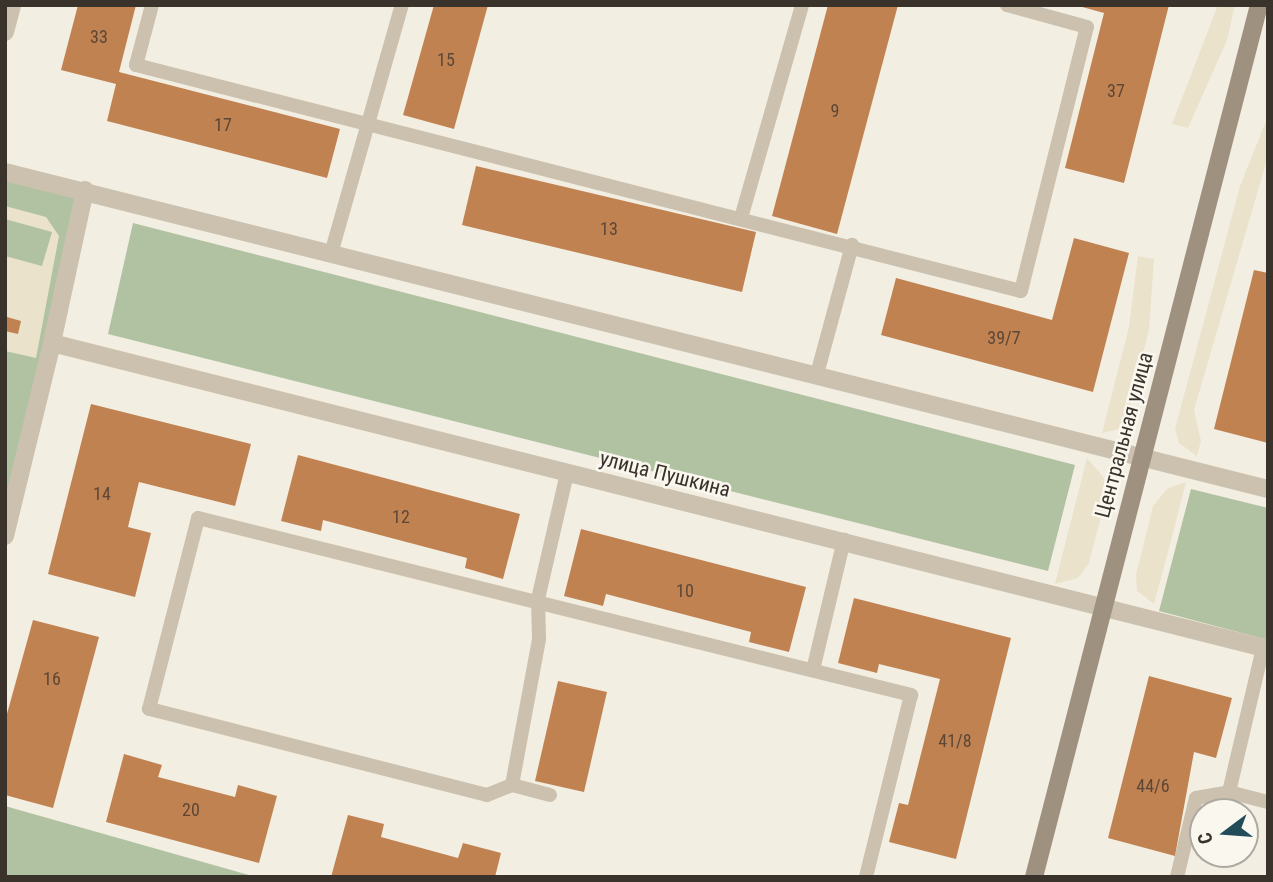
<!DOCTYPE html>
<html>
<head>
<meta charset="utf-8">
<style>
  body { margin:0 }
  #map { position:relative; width:1273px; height:882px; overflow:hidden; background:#f3eee2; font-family:"Roboto Condensed",sans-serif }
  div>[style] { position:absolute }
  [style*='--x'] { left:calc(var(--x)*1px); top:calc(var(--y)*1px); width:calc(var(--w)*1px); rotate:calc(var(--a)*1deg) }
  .green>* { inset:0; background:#b1c2a2 }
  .plaza>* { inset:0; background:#eae2ca }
  .building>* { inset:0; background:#c18252 }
  .service>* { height:14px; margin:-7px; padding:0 7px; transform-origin:7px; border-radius:7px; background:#cbc1ae }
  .minor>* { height:18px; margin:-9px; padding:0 9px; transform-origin:9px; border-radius:9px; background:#cbc1ae }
  .tertiary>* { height:18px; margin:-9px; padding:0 9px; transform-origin:9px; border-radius:9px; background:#cbc1ae }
  .secondary>* { height:18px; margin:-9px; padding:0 9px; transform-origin:9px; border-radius:9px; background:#9f917f }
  span { translate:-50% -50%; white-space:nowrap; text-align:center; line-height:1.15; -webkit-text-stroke:5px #faf7ef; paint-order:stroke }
  .number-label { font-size:18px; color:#5c4736 }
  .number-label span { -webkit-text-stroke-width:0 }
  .street-label { font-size:21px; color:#3a332c }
  .frame { position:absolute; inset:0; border:7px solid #3a332c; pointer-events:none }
  .north { position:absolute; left:1189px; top:798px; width:70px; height:70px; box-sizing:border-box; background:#faf7ef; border:2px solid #ada9a1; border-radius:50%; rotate:254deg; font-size:19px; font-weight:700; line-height:28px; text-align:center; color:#3a332c }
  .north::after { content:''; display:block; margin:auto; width:24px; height:32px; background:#224c5a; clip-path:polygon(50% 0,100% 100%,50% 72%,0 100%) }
</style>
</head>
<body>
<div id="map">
  <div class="green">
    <i style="clip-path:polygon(5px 172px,85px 190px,5px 536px)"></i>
    <i style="clip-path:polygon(133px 223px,1075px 465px,1048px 571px,108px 334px)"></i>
    <i style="clip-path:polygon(1191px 489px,1268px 508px,1268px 640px,1159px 611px)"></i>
    <i style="clip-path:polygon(5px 806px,256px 877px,5px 877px)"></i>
  </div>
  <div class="plaza">
    <i style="clip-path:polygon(1218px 5px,1235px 5px,1227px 40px,1188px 128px,1172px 124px)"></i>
    <i style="clip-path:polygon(1268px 116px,1268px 156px,1194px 410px,1201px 441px,1197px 456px,1179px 443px,1175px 429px,1240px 186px)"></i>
    <i style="clip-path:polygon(5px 206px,46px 217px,59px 236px,36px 358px,5px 351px,5px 256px,42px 266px,52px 232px,5px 219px)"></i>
    <i style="clip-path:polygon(1138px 256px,1154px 259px,1149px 330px,1127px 417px,1119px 429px,1102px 433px,1129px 327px)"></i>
    <i style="clip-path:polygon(1087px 458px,1104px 478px,1106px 497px,1089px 563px,1078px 578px,1055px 584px)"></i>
    <i style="clip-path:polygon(1186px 482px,1168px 552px,1154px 604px,1137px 591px,1136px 575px,1153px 506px,1168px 488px)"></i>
  </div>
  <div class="building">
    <i style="clip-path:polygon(78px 5px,136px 5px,119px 72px,340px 129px,327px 178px,107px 121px,116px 84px,61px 70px)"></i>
    <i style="clip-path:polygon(434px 5px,488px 5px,454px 129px,403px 115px)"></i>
    <i style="clip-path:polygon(828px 5px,898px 5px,837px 234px,772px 216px)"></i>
    <i style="clip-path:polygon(1075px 5px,1169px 5px,1124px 183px,1065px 168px,1104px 13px)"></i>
    <i style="clip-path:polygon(476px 166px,756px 232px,742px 292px,462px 225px)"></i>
    <i style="clip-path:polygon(1074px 238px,1129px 253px,1093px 392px,881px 335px,896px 278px,1052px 320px)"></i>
    <i style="clip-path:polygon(1254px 270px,1268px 273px,1268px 443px,1214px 429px)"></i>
    <i style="clip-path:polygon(7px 317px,21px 321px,18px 334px,5px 331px)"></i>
    <i style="clip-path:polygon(91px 404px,251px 444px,235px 506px,139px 482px,128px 527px,151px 533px,135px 597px,48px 574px)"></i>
    <i style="clip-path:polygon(298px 455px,520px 514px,503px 579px,465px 568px,467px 558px,323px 520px,321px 531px,281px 521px)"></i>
    <i style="clip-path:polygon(581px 529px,806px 587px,789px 652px,749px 642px,751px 632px,606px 594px,603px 606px,564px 596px)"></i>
    <i style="clip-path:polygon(854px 598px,1011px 638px,956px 859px,889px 842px,899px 803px,908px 805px,940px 679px,879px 664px,877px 673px,838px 663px)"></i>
    <i style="clip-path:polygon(33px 620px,99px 637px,53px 808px,5px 795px,5px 721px)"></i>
    <i style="clip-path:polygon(1149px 676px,1232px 698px,1216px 758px,1194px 752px,1175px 856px,1108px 838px)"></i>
    <i style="clip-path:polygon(558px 681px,607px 692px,584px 792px,535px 781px)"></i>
    <i style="clip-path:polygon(124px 754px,162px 765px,158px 777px,235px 797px,238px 785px,277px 796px,259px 863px,106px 822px)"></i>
    <i style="clip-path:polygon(348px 815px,384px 824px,381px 837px,458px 858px,463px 843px,501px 853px,495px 877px,331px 877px)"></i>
  </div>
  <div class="service">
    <i style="--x:152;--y:5;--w:62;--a:104.9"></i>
    <i style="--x:136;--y:65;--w:913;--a:14.33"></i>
    <i style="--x:1021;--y:291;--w:272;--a:-76"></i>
    <i style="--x:1087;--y:27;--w:83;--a:-164.6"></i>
    <i style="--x:741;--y:218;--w:222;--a:-74"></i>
    <i style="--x:332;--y:250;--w:255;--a:-74.1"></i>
    <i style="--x:817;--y:374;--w:134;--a:-74.8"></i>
    <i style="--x:1263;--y:648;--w:148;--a:103.3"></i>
    <i style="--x:1229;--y:792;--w:40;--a:14.4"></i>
    <i style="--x:813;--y:670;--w:134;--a:-76.6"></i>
    <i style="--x:512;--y:785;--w:148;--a:-79.5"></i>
    <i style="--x:539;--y:639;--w:40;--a:-91.4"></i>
    <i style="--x:538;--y:599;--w:129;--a:-77"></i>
    <i style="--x:550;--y:795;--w:39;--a:-165"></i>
    <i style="--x:512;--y:785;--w:27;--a:158"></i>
    <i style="--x:487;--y:795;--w:349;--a:-165.7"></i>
    <i style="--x:149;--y:709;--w:197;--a:-75.6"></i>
    <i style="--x:198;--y:518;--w:735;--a:13.94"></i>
    <i style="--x:911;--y:695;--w:187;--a:103.9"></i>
    <i style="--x:1177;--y:877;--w:81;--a:-76.5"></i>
    <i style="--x:1196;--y:798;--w:34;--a:-10"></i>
  </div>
  <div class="minor">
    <i style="--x:5;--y:32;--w:28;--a:-75"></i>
    <i style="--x:5;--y:536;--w:199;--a:-76.3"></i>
  </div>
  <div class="tertiary">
    <i style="--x:5;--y:172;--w:1302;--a:14.09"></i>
    <i style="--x:85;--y:190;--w:157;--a:102.2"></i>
    <i style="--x:52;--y:343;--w:1254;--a:14.12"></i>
  </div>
  <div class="secondary">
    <i style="--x:1034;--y:877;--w:901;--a:-75.53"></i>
  </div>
  <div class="number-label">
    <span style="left:99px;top:37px">33</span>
    <span style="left:446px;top:60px">15</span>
    <span style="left:1116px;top:91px">37</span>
    <span style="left:835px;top:111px">9</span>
    <span style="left:223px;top:125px">17</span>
    <span style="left:609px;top:229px">13</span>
    <span style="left:1004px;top:338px">39/7</span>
    <span style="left:102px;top:494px">14</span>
    <span style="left:401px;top:517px">12</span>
    <span style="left:685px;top:591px">10</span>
    <span style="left:52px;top:679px">16</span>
    <span style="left:955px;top:741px">41/8</span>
    <span style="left:1153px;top:786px">44/6</span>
    <span style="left:191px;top:810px">20</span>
  </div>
  <div class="street-label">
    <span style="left:1124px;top:435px;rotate:-75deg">Центральная улица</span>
    <span style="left:665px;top:474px;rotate:14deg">улица Пушкина</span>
  </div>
  <div class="frame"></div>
  <div class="north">С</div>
</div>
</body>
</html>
